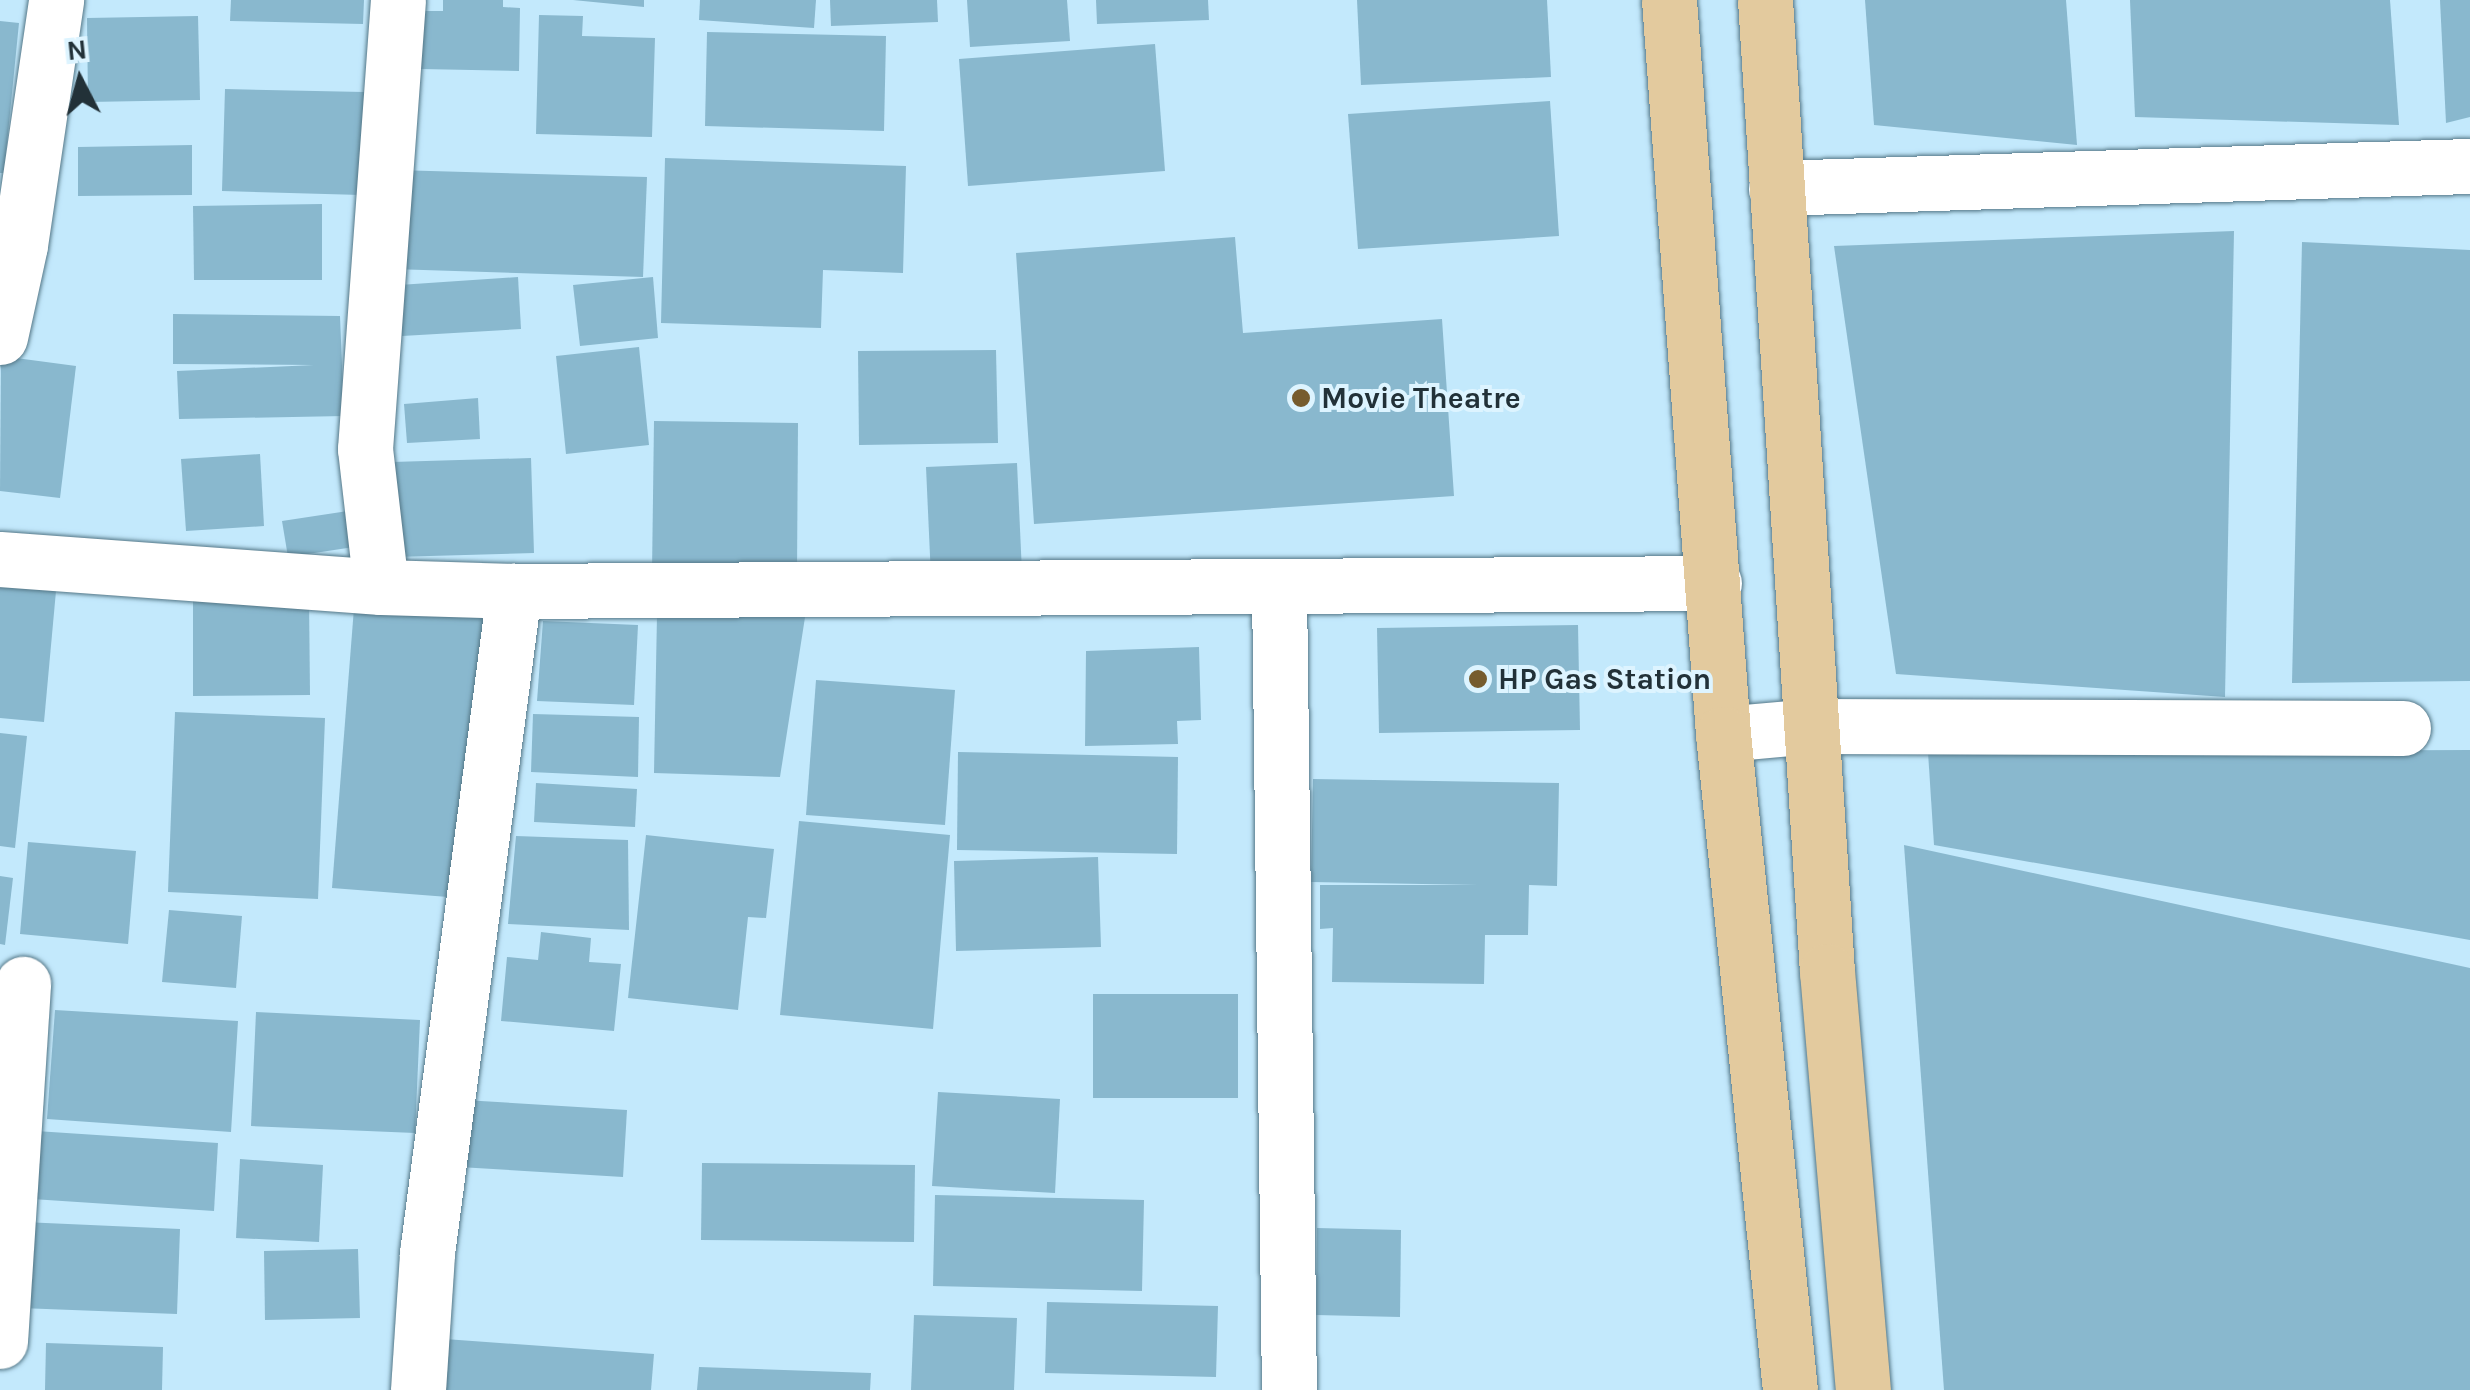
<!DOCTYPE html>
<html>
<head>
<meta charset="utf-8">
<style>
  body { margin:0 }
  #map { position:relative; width:2470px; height:1390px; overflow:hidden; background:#c3e9fc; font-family:Karla,sans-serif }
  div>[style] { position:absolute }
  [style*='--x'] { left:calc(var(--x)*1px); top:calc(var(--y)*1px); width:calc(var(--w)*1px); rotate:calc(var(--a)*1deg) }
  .building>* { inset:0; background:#89b8ce }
  .roads { filter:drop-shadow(0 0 2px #547787) drop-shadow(0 0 2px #547787) }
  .street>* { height:55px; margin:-27.5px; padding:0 27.5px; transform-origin:27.5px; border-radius:27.5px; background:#fff }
  .primary>* { height:55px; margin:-27.5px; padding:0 27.5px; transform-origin:27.5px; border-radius:27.5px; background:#e3ca9e }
  .dots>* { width:28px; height:28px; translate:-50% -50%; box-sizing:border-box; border:5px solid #ddf4ff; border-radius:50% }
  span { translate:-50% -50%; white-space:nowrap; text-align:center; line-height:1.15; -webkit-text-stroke:8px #ddf4ff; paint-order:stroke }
  .poi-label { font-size:30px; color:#223138; font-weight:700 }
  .left { translate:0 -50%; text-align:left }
  .north { position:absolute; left:30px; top:30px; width:100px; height:100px; -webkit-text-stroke:8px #ddf4ff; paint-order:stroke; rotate:354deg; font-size:28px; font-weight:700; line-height:40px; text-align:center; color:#223138 }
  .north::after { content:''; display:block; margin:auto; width:35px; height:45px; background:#223138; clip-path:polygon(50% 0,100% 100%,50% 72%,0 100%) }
</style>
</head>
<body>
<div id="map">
  <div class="building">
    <i style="clip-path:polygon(231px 0,364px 0,363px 24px,230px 21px)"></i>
    <i style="clip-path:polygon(443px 0,503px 0,503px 7px,520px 8px,519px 71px,421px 69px,421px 11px,443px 11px)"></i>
    <i style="clip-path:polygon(573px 0,644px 0,644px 7px)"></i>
    <i style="clip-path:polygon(700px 0,816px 0,814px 28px,699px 20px)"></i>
    <i style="clip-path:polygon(830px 0,937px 0,938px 22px,831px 26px)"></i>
    <i style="clip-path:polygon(967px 0,1067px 0,1070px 41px,970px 47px)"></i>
    <i style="clip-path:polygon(1096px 0,1208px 0,1209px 20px,1097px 24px)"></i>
    <i style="clip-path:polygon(1357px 0,1547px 0,1551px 77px,1361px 85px)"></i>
    <i style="clip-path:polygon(1865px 0,2066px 0,2077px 145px,1874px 125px)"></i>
    <i style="clip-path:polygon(2130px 0,2390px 0,2399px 125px,2135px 117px)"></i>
    <i style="clip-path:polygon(2440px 0,2470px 0,2470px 117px,2446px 123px)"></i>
    <i style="clip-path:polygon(539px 15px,583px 16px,582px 36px,655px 38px,652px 137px,536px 134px)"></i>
    <i style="clip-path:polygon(198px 16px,200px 100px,88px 102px,87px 18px)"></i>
    <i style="clip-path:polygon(0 21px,19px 23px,4px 173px,0 173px)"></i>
    <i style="clip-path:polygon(707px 32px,886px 36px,884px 131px,705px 126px)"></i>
    <i style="clip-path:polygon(1155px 44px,1165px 171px,968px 186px,959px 59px)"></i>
    <i style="clip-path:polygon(225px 89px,364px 92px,361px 195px,222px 191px)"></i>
    <i style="clip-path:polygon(1550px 101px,1559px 236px,1358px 249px,1348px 114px)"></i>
    <i style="clip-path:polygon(192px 145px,192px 195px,78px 196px,78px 147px)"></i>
    <i style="clip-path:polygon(665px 158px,906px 166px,903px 273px,823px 270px,821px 328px,661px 323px)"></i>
    <i style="clip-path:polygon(395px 170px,647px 177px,643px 277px,392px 269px)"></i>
    <i style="clip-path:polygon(322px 204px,322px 280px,194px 280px,193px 206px)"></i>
    <i style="clip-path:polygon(2234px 231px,2225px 697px,1896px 674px,1834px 246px)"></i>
    <i style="clip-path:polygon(1235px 237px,1243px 333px,1442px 319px,1454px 496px,1034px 524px,1016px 253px)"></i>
    <i style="clip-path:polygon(2302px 242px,2470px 250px,2470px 681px,2292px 683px)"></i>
    <i style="clip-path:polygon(518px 277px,521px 329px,402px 336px,399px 285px)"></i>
    <i style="clip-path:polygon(653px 277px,658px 338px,580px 346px,573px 285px)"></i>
    <i style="clip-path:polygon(173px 314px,340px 316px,344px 416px,179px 419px,177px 371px,314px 365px,173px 364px)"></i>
    <i style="clip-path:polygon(639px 347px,649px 445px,566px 454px,556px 356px)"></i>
    <i style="clip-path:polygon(996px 350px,998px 443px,859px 445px,858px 351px)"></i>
    <i style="clip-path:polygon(1px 356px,76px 366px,60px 498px,0 491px)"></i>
    <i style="clip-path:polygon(478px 398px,480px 439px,407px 443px,404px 404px)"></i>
    <i style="clip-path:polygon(654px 421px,798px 423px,797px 573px,652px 573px)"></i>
    <i style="clip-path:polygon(260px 454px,264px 526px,186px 531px,181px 459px)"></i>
    <i style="clip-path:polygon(531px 458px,534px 553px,394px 557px,392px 462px)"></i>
    <i style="clip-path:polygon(1017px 463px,1022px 573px,931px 578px,926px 467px)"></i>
    <i style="clip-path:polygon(361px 509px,367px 545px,288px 557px,282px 521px)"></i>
    <i style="clip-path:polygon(0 574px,57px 580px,44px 722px,0 718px)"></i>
    <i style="clip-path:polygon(309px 598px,310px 695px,193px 696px,193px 599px)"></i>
    <i style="clip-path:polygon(354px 608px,484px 618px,461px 898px,332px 888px)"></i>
    <i style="clip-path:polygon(806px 611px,780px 777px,654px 773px,657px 615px)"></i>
    <i style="clip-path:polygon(543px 621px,638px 625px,634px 705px,537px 701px)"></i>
    <i style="clip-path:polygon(1578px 625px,1580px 730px,1379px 733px,1377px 628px)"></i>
    <i style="clip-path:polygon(1199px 647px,1201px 720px,1177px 721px,1178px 744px,1085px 746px,1086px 651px)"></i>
    <i style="clip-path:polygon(816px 680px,955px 690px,945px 825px,806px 815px)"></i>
    <i style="clip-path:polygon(175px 712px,325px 718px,318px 899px,168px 892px)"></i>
    <i style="clip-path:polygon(533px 714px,639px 717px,638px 777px,531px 772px)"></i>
    <i style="clip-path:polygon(0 733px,27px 736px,15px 848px,0 846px)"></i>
    <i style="clip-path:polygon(2470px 750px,2470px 940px,1934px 845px,1928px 752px)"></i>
    <i style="clip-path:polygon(958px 752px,1178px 757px,1177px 854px,957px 850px)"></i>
    <i style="clip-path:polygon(1313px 779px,1559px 783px,1557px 886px,1529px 885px,1528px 935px,1485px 935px,1484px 984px,1332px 982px,1333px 928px,1320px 929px,1320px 885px,1478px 885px,1311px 882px)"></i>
    <i style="clip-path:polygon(536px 783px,637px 789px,635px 827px,534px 822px)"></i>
    <i style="clip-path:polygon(799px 821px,950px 835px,933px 1029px,780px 1015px)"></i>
    <i style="clip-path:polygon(646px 835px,774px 849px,766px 918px,748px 917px,738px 1010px,628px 998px)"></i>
    <i style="clip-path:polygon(516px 836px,628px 840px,629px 930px,508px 924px)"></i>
    <i style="clip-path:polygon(28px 842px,136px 851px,128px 944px,20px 934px)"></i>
    <i style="clip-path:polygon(1904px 845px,2470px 968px,2470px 1390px,1944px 1390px)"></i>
    <i style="clip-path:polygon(1098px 857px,1101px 947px,956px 951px,954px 861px)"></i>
    <i style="clip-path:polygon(0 876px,13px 878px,5px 945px,0 944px)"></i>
    <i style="clip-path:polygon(169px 910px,242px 916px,236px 988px,162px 982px)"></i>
    <i style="clip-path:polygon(541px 932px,591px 938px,589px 962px,621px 964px,614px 1031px,501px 1021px,507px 957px,538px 960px)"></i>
    <i style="clip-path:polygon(1093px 994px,1238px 994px,1238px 1098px,1093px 1098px)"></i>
    <i style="clip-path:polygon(55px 1010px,238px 1021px,231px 1132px,47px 1119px)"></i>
    <i style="clip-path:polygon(256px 1012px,420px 1020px,415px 1133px,251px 1126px)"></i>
    <i style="clip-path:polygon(938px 1092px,1060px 1099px,1055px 1193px,932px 1186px)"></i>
    <i style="clip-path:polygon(464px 1100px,627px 1110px,623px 1177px,459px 1167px)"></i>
    <i style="clip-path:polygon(36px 1131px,218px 1143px,214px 1211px,32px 1199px)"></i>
    <i style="clip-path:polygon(240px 1159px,323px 1165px,319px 1242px,236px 1238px)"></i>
    <i style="clip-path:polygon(702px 1163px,915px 1165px,914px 1242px,701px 1240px)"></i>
    <i style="clip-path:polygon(935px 1195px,1144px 1200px,1142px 1291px,933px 1286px)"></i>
    <i style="clip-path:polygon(23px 1222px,180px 1229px,177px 1314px,20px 1308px)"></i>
    <i style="clip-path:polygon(1317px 1228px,1401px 1230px,1400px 1317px,1316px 1315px)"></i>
    <i style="clip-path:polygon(358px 1249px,360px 1318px,265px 1320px,264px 1251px)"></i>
    <i style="clip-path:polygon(1047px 1302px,1218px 1306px,1216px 1377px,1045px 1373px)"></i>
    <i style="clip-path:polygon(914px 1315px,1017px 1318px,1014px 1390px,911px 1390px)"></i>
    <i style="clip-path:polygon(445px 1339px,654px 1354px,651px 1390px,442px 1390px)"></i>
    <i style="clip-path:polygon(46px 1343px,163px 1347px,162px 1390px,45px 1390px)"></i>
    <i style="clip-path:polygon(699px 1367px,871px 1373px,870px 1390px,697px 1390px)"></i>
  </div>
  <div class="roads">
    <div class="street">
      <i style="--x:1776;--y:188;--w:694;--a:-1.82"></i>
      <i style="--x:0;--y:337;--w:94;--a:-77.7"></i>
      <i style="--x:20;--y:245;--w:248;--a:-81.6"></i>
      <i style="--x:0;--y:559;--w:382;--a:4.2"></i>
      <i style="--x:381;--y:587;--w:133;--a:1.7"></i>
      <i style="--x:514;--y:591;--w:1200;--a:-0.38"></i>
      <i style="--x:381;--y:587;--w:139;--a:-96.6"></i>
      <i style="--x:365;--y:449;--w:450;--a:-85.8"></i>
      <i style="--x:1279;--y:587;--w:803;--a:89.29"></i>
      <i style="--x:1723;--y:734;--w:88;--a:-5.2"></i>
      <i style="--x:1811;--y:726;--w:592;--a:0.19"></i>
      <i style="--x:0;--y:1341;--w:358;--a:-86.3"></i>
      <i style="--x:418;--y:1390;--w:137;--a:-86.2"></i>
      <i style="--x:427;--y:1253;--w:668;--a:-82.51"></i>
    </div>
    <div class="primary">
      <i style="--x:1669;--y:0;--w:736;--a:85.79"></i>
      <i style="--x:1723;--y:734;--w:659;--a:84.17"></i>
      <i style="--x:1765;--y:0;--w:973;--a:86.35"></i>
      <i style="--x:1827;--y:971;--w:421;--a:85.1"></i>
    </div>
  </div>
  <div class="dots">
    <i style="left:1301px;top:398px;background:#765c2e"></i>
    <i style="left:1478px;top:679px;background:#765c2e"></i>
  </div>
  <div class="poi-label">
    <span class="left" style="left:1321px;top:398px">Movie Theatre</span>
    <span class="left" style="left:1498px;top:679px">HP Gas Station</span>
  </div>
  <div class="north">N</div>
</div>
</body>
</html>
